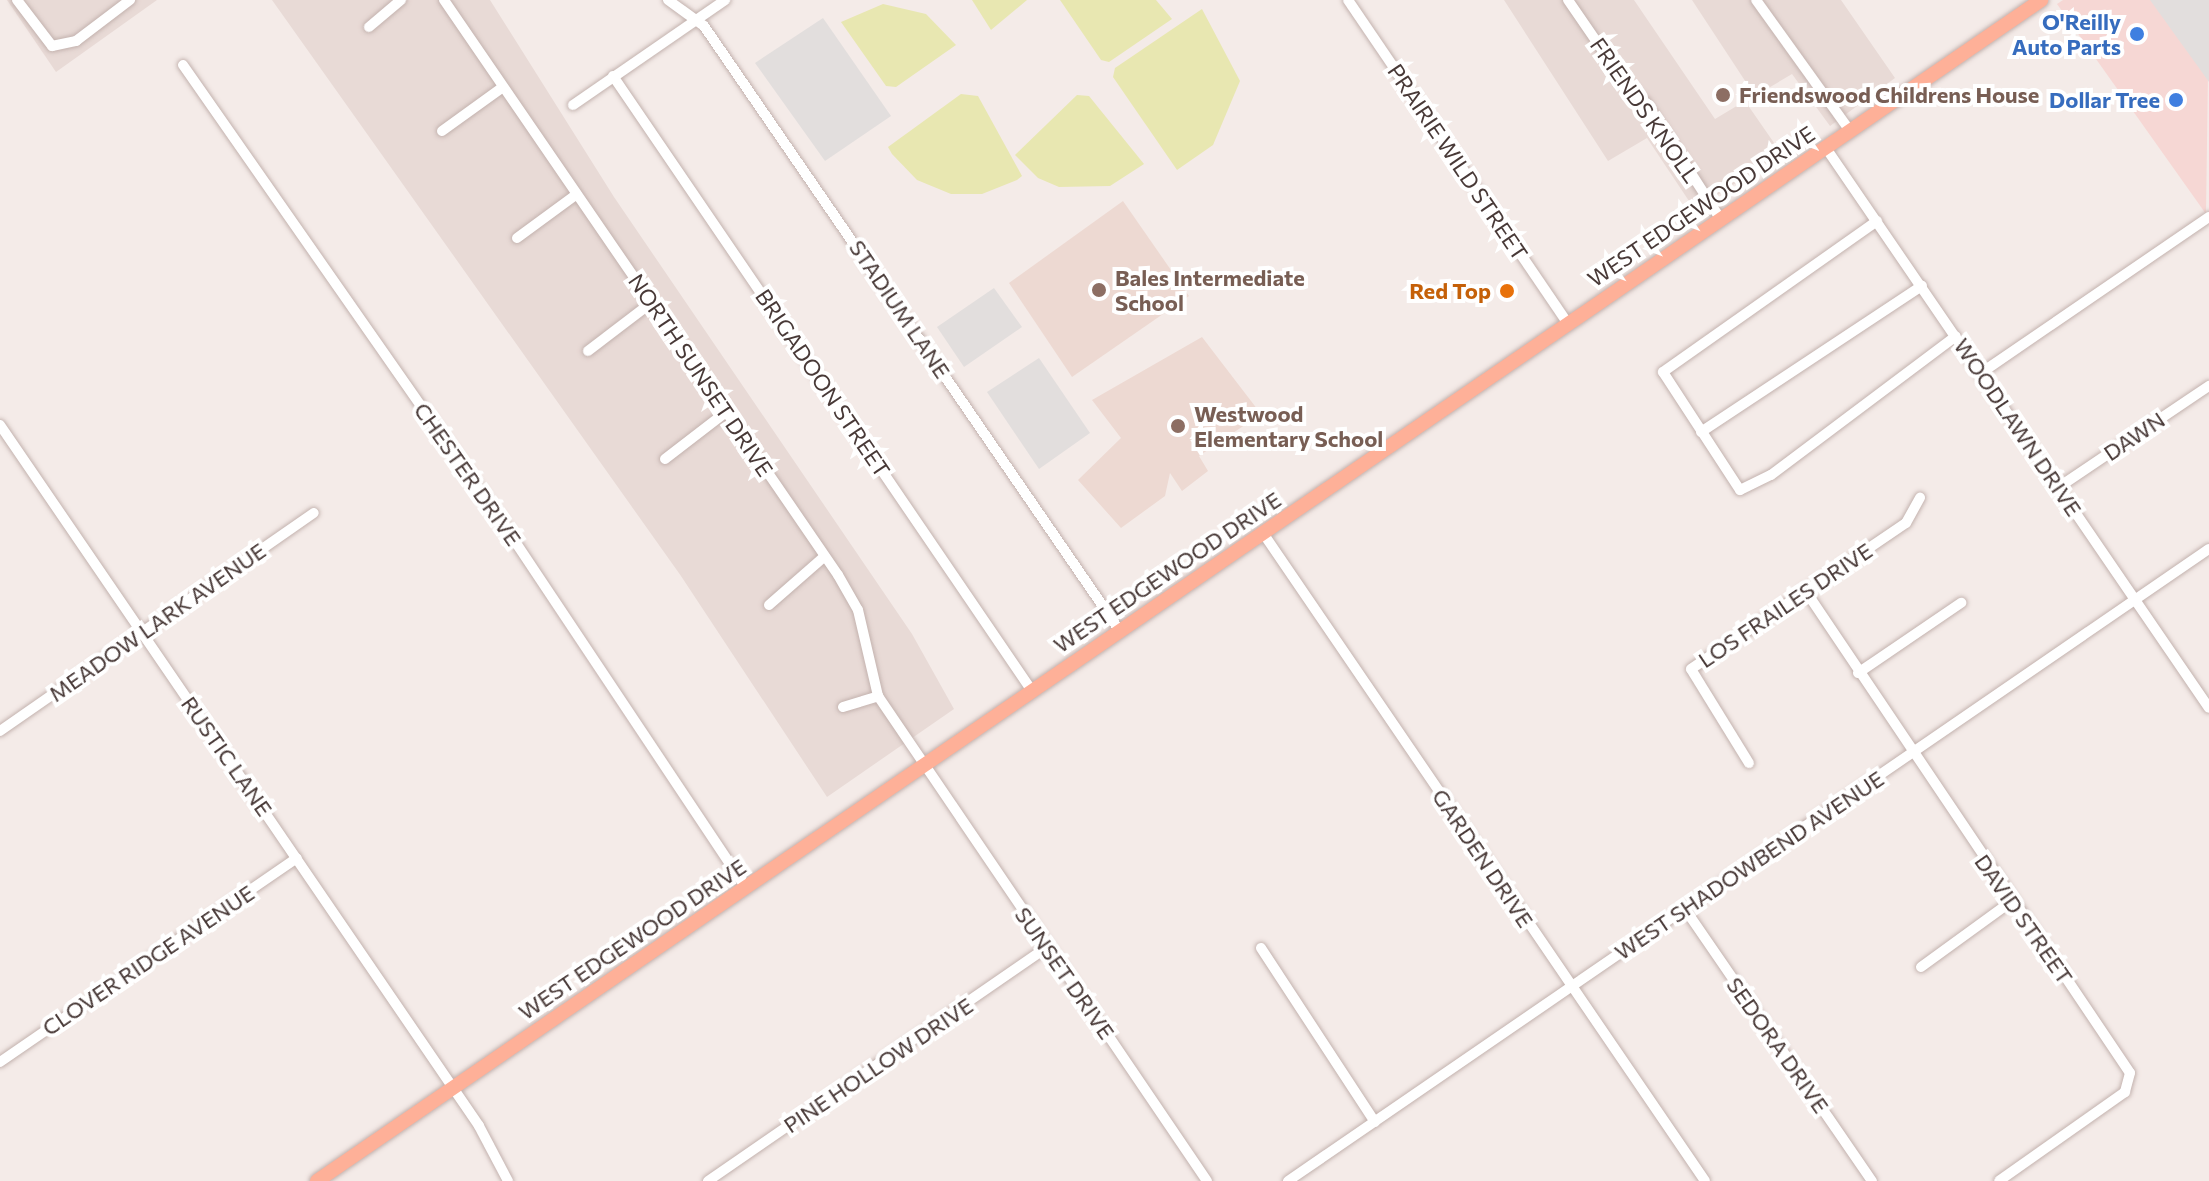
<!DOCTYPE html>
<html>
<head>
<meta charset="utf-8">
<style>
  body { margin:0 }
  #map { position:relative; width:2209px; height:1181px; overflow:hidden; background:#f4ebe8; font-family:Commissioner,sans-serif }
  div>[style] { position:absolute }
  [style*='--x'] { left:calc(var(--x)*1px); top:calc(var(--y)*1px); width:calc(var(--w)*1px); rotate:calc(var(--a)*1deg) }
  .residential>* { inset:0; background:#e8dad6 }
  .commercial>* { inset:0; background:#f6d7d4 }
  .education>* { inset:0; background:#edd9d2 }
  .green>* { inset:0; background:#e8e7b1 }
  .parking>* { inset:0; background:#e2dedd }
  .roads { filter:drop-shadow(0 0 2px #c3b2ae) drop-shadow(0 0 2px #c3b2ae) }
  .minor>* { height:10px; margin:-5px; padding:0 5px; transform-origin:5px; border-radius:5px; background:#fff }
  .major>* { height:14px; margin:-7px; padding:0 7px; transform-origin:7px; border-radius:7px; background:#feb098 }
  .dots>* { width:22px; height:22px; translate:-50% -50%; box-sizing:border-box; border:4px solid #fff; border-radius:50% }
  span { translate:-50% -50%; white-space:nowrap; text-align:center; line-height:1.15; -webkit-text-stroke:8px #fff; paint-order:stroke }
  .shop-label { font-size:22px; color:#366cbe; font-weight:700 }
  .right { translate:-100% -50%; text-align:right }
  .education-label { font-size:22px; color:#785e54; font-weight:700 }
  .left { translate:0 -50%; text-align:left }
  .street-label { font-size:22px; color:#483937 }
  .food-label { font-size:22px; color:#c56008; font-weight:700 }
</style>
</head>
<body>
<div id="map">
  <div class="residential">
    <i style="clip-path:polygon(7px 0,157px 0,56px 72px)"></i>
    <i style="clip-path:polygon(272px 0,490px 0,614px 197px,912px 634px,954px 709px,827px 797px,681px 576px)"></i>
    <i style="clip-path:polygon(1504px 0,1634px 0,1715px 119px,1745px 101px,1781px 153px,1695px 210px,1647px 138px,1608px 161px)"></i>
    <i style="clip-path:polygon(1692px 0,1841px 0,1895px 78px,1830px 126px,1792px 74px,1755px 96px)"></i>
  </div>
  <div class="commercial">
    <i style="clip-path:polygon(2063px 0,2209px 0,2206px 214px,2057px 4px)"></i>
  </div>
  <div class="education">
    <i style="clip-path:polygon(1123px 201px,1189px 296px,1072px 377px,1009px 283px)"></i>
    <i style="clip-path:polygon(1202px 337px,1261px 414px,1199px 456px,1208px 471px,1182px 491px,1170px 473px,1165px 496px,1121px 528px,1078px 480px,1121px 438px,1092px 400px)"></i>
  </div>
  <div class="green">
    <i style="clip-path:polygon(972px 0,1027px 0,991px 30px)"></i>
    <i style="clip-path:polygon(1060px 0,1156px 0,1172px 19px,1109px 62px,1101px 60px)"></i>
    <i style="clip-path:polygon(883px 4px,926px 14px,956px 45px,896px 87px,886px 86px,841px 22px)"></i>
    <i style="clip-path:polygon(1202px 9px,1240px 81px,1213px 145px,1177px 170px,1113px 77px,1115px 68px)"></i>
    <i style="clip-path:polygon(961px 94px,978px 96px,1022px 176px,1017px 180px,982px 194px,951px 194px,917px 180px,892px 154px,888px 147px)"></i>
    <i style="clip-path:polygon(1077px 95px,1089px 96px,1144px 164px,1110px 186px,1059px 187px,1038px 178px,1015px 155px)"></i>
  </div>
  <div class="parking">
    <i style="clip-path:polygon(2150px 0,2209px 0,2209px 82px,2199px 68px)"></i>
    <i style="clip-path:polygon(823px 18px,891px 116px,825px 161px,755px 63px)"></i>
    <i style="clip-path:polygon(994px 288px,1022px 327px,964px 367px,937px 327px)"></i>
    <i style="clip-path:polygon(1039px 358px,1090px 433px,1039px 469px,987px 392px)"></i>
  </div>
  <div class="roads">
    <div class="minor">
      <i style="--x:17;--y:0;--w:58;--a:52.7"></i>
      <i style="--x:52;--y:46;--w:25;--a:-12"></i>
      <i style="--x:76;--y:41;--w:68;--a:-37.2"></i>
      <i style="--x:444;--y:0;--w:697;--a:55.58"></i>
      <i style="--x:838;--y:575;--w:40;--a:60.3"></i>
      <i style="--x:858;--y:610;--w:88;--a:76.9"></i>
      <i style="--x:878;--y:696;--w:586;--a:55.85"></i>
      <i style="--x:668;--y:0;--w:44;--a:35.8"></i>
      <i style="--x:704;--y:26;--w:734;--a:55.49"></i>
      <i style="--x:1348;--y:0;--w:392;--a:55.8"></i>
      <i style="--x:1568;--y:0;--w:101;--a:55.5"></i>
      <i style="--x:1625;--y:83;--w:29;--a:44"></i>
      <i style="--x:1646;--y:103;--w:139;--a:57.3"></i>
      <i style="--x:1756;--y:0;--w:161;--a:54.3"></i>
      <i style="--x:369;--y:27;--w:42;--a:-40.2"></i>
      <i style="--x:183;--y:65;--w:561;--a:55.09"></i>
      <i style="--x:504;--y:525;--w:436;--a:56.3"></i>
      <i style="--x:613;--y:76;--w:744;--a:55.73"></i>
      <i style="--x:573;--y:105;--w:185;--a:-34.6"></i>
      <i style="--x:442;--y:131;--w:75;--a:-35.8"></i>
      <i style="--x:1826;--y:148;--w:678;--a:55.63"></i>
      <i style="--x:1877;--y:221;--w:262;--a:144.8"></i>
      <i style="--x:1663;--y:372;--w:141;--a:56.9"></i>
      <i style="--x:1740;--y:490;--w:34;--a:-26"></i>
      <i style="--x:1771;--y:475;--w:231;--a:-36.9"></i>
      <i style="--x:517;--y:238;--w:74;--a:-36.3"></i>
      <i style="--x:588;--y:351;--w:79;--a:-37.3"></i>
      <i style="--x:1981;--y:373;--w:276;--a:-34.4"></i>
      <i style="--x:0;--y:425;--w:849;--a:55.65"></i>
      <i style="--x:479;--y:1126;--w:62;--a:62.2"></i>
      <i style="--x:1701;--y:432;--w:265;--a:-33.5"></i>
      <i style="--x:665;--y:459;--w:77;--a:-37.6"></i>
      <i style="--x:2059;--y:487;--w:181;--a:-34"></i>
      <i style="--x:1263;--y:533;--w:784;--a:55.7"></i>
      <i style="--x:1805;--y:590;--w:582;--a:56.06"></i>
      <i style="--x:2130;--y:1073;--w:20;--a:105"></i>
      <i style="--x:2125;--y:1092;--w:154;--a:144.8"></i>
      <i style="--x:769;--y:605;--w:74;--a:-41.2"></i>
      <i style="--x:1858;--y:673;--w:125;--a:-34.2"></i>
      <i style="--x:843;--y:707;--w:37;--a:-17"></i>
      <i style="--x:0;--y:731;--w:382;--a:-34.8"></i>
      <i style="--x:1749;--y:763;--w:110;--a:-121.7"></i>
      <i style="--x:1691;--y:669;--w:260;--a:-34.2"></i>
      <i style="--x:1906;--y:523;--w:29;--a:-61"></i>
      <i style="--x:1685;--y:909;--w:330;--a:55.5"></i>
      <i style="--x:1261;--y:948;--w:208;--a:56.8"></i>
      <i style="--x:1921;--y:967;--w:112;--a:-36"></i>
      <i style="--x:0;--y:1062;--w:360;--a:-34.5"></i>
      <i style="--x:708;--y:1181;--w:412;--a:-34.6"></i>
      <i style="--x:1288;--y:1181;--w:1117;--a:-34.46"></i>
    </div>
    <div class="major">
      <i style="--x:317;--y:1181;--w:2090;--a:-34.41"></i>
    </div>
  </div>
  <div class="dots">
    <i style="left:2137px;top:34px;background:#3f7fe0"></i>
    <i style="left:1723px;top:95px;background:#8d6e63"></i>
    <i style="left:2176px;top:100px;background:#3f7fe0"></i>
    <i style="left:1099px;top:290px;background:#8d6e63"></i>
    <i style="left:1507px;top:291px;background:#e8710a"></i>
    <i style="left:1178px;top:426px;background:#8d6e63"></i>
  </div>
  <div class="shop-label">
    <span class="right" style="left:2121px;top:34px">O'Reilly<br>Auto Parts</span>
    <span class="right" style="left:2160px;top:100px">Dollar Tree</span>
  </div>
  <div class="education-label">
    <span class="left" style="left:1739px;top:95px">Friendswood Childrens House</span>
    <span class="left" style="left:1115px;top:290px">Bales Intermediate<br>School</span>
    <span class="left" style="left:1194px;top:426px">Westwood<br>Elementary School</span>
  </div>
  <div class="street-label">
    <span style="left:1645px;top:110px;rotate:55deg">FRIENDS KNOLL</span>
    <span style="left:1458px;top:162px;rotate:56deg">PRAIRIE WILD STREET</span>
    <span style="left:1701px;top:206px;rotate:-34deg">WEST EDGEWOOD DRIVE</span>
    <span style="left:900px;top:309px;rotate:56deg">STADIUM LANE</span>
    <span style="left:701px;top:375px;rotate:56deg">NORTH SUNSET DRIVE</span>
    <span style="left:823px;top:383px;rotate:56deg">BRIGADOON STREET</span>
    <span style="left:2018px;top:427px;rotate:56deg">WOODLAWN DRIVE</span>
    <span style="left:2134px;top:436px;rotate:-34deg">DAWN</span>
    <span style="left:468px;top:474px;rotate:55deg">CHESTER DRIVE</span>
    <span style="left:1167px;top:572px;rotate:-34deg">WEST EDGEWOOD DRIVE</span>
    <span style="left:1785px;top:605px;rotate:-34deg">LOS FRAILES DRIVE</span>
    <span style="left:157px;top:622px;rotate:-35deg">MEADOW LARK AVENUE</span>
    <span style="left:227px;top:756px;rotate:55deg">RUSTIC LANE</span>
    <span style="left:1483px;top:858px;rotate:56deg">GARDEN DRIVE</span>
    <span style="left:1749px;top:865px;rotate:-34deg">WEST SHADOWBEND AVENUE</span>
    <span style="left:2024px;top:919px;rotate:55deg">DAVID STREET</span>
    <span style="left:632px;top:939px;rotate:-34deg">WEST EDGEWOOD DRIVE</span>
    <span style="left:148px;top:960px;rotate:-34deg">CLOVER RIDGE AVENUE</span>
    <span style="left:1065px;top:973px;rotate:55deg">SUNSET DRIVE</span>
    <span style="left:1778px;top:1045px;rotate:55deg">SEDORA DRIVE</span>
    <span style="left:878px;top:1065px;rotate:-34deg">PINE HOLLOW DRIVE</span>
  </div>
  <div class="food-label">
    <span class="right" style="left:1491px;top:291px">Red Top</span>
  </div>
</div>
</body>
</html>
